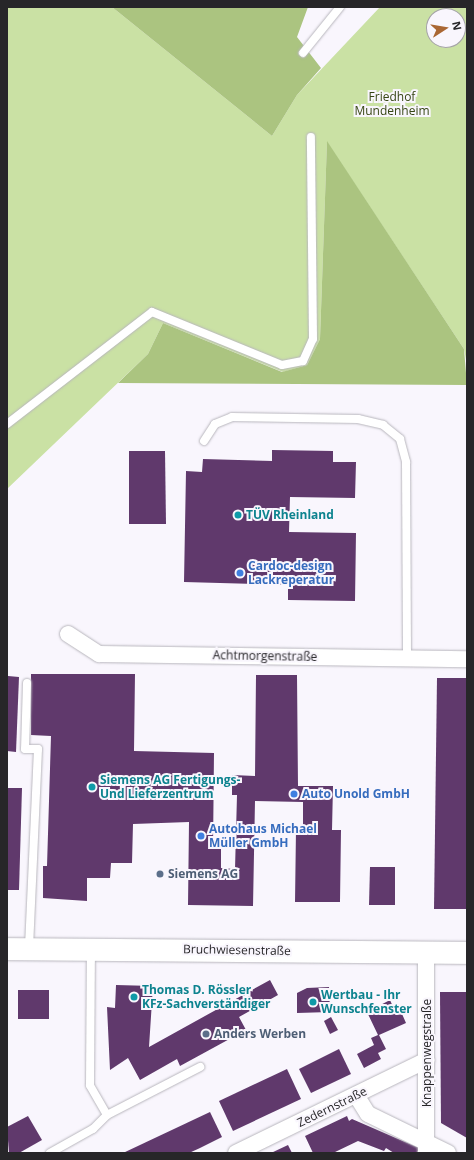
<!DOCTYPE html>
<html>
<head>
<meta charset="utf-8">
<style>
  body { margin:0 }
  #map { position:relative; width:474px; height:1160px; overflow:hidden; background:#f9f6fd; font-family:"Open Sans",sans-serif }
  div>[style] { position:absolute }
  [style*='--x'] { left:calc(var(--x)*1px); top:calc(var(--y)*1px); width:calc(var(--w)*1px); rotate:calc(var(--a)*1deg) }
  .green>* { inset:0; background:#cae1a4 }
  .forest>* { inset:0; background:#abc480 }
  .building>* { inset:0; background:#60396c }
  .roads { filter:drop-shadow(0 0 1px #b8b6bd) drop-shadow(0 0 1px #b8b6bd) }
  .lane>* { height:8px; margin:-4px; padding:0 4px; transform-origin:4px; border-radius:4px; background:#fff }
  .street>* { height:16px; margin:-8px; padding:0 8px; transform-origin:8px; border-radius:8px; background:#fff }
  .secondary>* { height:22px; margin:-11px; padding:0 11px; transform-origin:11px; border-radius:11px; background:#fff }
  .dots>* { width:11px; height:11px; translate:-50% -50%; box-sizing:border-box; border:2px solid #f9f6fd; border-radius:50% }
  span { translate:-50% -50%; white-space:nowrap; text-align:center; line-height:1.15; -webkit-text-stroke:4px #f9f6fd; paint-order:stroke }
  .park-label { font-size:12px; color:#374615 }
  .culture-label { font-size:12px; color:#0d838f; font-weight:700 }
  .left { translate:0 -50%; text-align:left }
  .shop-label { font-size:12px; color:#366cbe; font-weight:700 }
  .street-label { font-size:12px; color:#272629 }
  .service-label { font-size:12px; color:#4e5e75; font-weight:700 }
  .frame { position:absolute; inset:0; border:8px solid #272629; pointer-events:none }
  .north { position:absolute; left:426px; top:8px; width:40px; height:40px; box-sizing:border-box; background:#f9f6fd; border:1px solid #a5a3a8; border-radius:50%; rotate:78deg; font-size:11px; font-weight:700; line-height:16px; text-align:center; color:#272629 }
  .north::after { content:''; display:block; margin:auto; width:14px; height:18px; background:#aa6734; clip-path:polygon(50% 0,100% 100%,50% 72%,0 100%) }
</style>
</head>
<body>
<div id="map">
  <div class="green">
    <i style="clip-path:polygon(evenodd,7px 7px,112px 7px,272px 136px,297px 95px,380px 7px,467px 7px,467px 365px,464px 349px,327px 142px,320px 339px,307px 365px,283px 372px,163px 323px,148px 354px,7px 489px,7px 7px,434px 16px,458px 16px,458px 40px,434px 40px,434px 16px)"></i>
  </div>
  <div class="forest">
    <i style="clip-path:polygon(112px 7px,308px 7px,297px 37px,321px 68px,297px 95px,272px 136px)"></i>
    <i style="clip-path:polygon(327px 141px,464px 349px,467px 385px,118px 383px,148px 354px,163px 323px,282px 372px,307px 365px,320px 339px)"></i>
  </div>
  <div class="building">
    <i style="clip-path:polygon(272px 450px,333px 451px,333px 462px,356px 462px,355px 498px,290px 497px,289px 532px,356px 533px,355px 601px,288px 600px,288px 585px,184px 582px,186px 471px,202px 472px,203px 459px,272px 461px)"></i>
    <i style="clip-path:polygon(129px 451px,165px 451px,166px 524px,129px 524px)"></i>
    <i style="clip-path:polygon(31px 674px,135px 674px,134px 751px,214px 753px,213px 849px,221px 849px,221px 868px,235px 869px,237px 795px,232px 795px,232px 775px,255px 776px,256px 675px,297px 675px,298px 786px,333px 786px,332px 830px,341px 830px,340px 902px,295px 902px,296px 829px,303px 829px,303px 802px,255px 801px,253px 906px,188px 905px,189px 822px,133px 824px,132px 863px,111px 863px,110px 878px,87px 878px,87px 901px,43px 898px,43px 866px,47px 866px,51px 736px,31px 735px)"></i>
    <i style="clip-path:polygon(8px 676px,19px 677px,16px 752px,7px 751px)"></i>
    <i style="clip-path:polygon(437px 678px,467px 678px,467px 909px,434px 909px)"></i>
    <i style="clip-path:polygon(7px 788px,22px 788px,19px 890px,7px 890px)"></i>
    <i style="clip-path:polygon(370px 867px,395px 867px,395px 905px,369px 905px)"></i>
    <i style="clip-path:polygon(270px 980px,278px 995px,239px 1017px,246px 1030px,180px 1066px,177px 1059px,140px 1080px,128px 1058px,110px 1070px,107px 1007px,115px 1008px,116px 985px,153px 986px,149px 1047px)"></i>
    <i style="clip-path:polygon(329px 987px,330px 1012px,297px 1013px,297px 993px,307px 988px)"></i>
    <i style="clip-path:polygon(18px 990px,49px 990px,49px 1019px,18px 1019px)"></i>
    <i style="clip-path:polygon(440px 992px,467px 992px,467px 1138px,441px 1123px)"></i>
    <i style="clip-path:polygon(390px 1000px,394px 1009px,399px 1007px,406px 1023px,379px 1035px,386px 1049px,378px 1053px,381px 1059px,364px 1068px,357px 1054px,374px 1045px,371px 1038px,378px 1035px,367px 1012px)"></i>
    <i style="clip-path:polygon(331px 1017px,338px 1030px,330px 1034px,324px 1021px)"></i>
    <i style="clip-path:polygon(339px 1049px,351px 1074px,311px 1093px,299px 1069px)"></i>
    <i style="clip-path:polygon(287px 1069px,301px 1099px,233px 1131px,219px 1101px)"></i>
    <i style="clip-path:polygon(210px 1112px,222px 1137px,200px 1148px,189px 1153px,123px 1153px)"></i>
    <i style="clip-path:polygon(28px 1116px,42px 1140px,19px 1153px,9px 1153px,7px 1127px)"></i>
    <i style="clip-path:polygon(347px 1116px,349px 1121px,352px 1119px,419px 1148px,417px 1153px,394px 1153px,386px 1148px,384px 1151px,358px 1141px,333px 1153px,313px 1153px,305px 1136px)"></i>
    <i style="clip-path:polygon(288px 1145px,292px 1153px,271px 1153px)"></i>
  </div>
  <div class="roads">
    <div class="lane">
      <i style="--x:303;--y:53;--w:59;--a:-51.2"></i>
      <i style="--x:7;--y:424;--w:183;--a:-37.7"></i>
      <i style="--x:152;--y:312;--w:140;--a:22.2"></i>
      <i style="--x:282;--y:365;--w:21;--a:-11"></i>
      <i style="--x:303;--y:361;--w:24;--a:-66"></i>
      <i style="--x:313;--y:339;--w:202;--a:-90.6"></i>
      <i style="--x:204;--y:441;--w:20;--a:-57"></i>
      <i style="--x:215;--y:424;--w:18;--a:-22"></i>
      <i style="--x:232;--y:417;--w:126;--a:0.9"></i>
      <i style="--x:358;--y:419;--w:26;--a:13"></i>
      <i style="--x:383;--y:425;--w:22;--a:39"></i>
      <i style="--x:400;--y:439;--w:24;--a:75"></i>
      <i style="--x:406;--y:462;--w:196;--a:89.7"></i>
      <i style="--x:27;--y:683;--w:66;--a:91.7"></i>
      <i style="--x:25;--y:749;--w:13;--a:0"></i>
      <i style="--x:38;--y:749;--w:199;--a:92.6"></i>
      <i style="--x:107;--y:1115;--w:105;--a:-27.3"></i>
      <i style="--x:50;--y:1153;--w:49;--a:-29.2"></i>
      <i style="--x:93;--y:1129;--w:20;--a:-45"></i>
      <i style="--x:107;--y:1115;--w:34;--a:-120"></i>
      <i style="--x:90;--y:1085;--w:134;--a:-89.6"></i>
    </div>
    <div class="street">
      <i style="--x:68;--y:634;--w:37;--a:33"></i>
      <i style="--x:99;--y:654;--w:368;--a:0.8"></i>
      <i style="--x:426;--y:953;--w:200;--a:90"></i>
      <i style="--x:356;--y:1095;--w:22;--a:58"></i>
      <i style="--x:368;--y:1114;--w:89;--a:26"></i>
      <i style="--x:236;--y:1153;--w:212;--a:-26"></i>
    </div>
    <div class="secondary">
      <i style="--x:7;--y:949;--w:460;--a:0.5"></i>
    </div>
  </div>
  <div class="dots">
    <i style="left:238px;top:515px;background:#0f9aa8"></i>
    <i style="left:240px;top:573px;background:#3f7fe0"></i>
    <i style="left:92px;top:787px;background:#0f9aa8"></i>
    <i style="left:294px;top:794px;background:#3f7fe0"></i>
    <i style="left:201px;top:836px;background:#3f7fe0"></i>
    <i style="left:160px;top:874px;background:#5c6f8a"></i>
    <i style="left:134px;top:997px;background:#0f9aa8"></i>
    <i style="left:313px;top:1002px;background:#0f9aa8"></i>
    <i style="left:206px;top:1034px;background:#5c6f8a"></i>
  </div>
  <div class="park-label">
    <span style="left:392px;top:104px">Friedhof<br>Mundenheim</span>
  </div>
  <div class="culture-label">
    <span class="left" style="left:246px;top:515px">TÜV Rheinland</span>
    <span class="left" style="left:100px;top:787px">Siemens AG Fertigungs-<br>Und Lieferzentrum</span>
    <span class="left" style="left:142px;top:997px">Thomas D. Rössler<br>KFz-Sachverständiger</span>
    <span class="left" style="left:321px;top:1002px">Wertbau - Ihr<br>Wunschfenster</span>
  </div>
  <div class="shop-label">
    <span class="left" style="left:248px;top:573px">Cardoc-design<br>Lackreperatur</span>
    <span class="left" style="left:302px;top:794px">Auto Unold GmbH</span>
    <span class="left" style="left:209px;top:836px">Autohaus Michael<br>Müller GmbH</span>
  </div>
  <div class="street-label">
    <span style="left:265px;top:656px;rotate:1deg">Achtmorgenstraße</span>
    <span style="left:237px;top:950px;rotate:1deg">Bruchwiesenstraße</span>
    <span style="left:427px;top:1053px;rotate:-90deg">Knappenwegstraße</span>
    <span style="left:332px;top:1107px;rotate:-26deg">Zedernstraße</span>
  </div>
  <div class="service-label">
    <span class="left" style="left:168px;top:874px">Siemens AG</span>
    <span class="left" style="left:214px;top:1034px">Anders Werben</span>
  </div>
  <div class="frame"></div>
  <div class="north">N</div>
</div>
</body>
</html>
